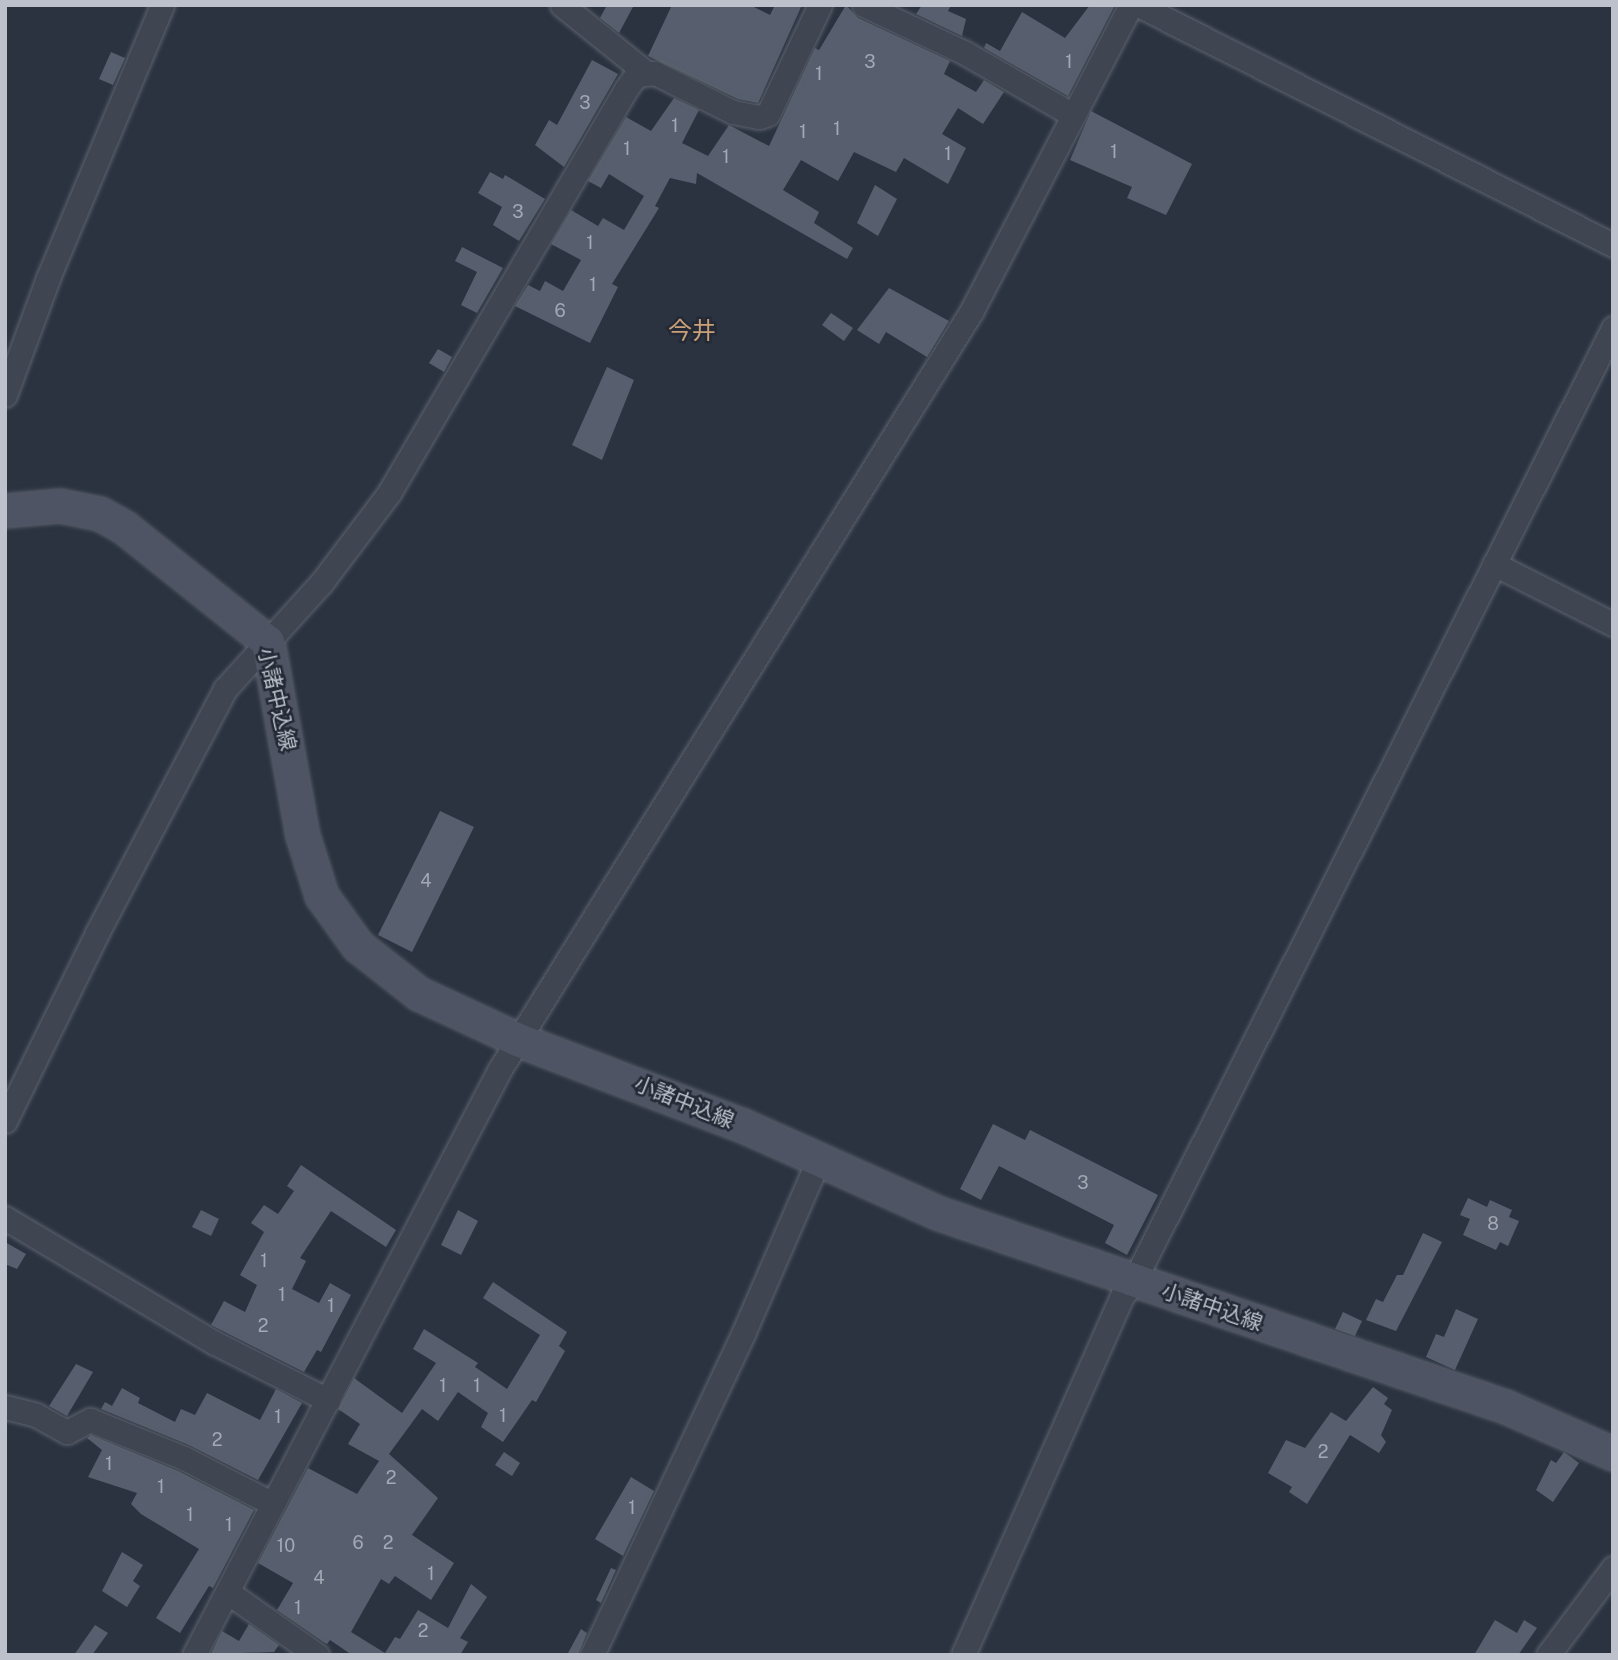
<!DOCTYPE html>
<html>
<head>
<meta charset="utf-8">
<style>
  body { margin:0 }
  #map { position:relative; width:1618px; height:1660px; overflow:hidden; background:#2b3341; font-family:"Public Sans","Noto Sans JP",sans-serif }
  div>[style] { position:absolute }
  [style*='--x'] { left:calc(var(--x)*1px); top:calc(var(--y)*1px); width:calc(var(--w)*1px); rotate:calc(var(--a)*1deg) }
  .building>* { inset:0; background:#575f6e }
  .roads { filter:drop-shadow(0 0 2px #5d636e) drop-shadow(0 0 2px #5d636e) }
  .street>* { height:23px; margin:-11.5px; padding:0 11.5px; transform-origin:11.5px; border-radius:11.5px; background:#3f4551 }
  .secondary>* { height:32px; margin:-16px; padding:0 16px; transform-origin:16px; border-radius:16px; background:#4e5463 }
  span { translate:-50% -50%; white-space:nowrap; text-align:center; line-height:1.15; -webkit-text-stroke:5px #232a36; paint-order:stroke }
  .number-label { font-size:18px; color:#a3a8b4 }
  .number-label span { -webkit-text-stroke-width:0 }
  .street-label { font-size:21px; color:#bcc1cb }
  .quarter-label { font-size:24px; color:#caa078 }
  .frame { position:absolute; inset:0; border:7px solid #bcc1cb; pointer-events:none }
</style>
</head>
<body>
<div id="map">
  <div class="building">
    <i style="clip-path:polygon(607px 5px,634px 5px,619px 33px,600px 18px)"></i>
    <i style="clip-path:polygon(672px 5px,750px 5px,770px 15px,775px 5px,802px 5px,758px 103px,738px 99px,648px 56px)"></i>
    <i style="clip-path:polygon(846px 5px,858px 18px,950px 61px,944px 74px,976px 92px,984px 80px,1004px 92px,983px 124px,958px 108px,942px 134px,966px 148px,948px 184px,904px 158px,896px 172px,854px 152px,838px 181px,801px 160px,783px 190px,819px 212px,814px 223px,853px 248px,847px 259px,697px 173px,696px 184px,670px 178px,655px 206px,659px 208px,612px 284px,618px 287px,590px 343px,515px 306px,528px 285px,540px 291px,545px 281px,563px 291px,581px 260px,551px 244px,571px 210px,598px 226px,603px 218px,624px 230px,644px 196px,609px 174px,601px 188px,588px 181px,626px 117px,651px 131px,674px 98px,699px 110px,682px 143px,708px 156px,729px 125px,769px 146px,815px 48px,819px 50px)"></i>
    <i style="clip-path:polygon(922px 5px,951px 5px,948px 11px,966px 19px,962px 36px,916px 14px)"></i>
    <i style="clip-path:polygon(1090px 5px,1115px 5px,1068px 96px,984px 48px,986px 43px,1000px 51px,1022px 12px,1065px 38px)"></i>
    <i style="clip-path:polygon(111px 52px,125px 58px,113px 85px,99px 79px)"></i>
    <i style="clip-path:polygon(592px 60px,618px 74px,564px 167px,535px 145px,549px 120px,557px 125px)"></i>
    <i style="clip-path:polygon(1091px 111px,1192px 164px,1166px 215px,1127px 198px,1132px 187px,1070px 160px)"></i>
    <i style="clip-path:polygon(490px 172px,503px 179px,505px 175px,545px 199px,519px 241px,493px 225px,502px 207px,478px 193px)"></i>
    <i style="clip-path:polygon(875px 185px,897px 199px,878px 236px,857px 223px)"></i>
    <i style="clip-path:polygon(462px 247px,503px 268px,477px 313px,461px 305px,477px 272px,455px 261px)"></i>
    <i style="clip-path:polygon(889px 288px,949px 321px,927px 357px,886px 332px,879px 344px,857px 330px)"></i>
    <i style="clip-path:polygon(831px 313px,853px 328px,844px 341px,822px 325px)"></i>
    <i style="clip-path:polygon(438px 349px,452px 357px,444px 372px,429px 363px)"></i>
    <i style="clip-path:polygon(607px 367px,634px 380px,602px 460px,572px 445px)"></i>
    <i style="clip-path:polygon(440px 811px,474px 827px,412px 952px,378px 935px)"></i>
    <i style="clip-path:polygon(993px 1124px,1025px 1140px,1030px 1130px,1158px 1195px,1127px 1255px,1105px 1243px,1114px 1225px,999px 1166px,981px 1200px,960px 1189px)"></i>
    <i style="clip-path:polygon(301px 1165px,396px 1230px,386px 1247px,331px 1211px,300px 1258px,306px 1261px,292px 1289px,319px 1303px,330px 1283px,351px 1295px,321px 1352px,317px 1350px,304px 1372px,211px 1325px,224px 1301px,245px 1312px,257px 1285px,240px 1275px,264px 1232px,251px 1223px,264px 1205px,278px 1214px,294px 1191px,287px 1186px)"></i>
    <i style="clip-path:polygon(1468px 1198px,1487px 1207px,1490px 1200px,1512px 1210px,1509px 1217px,1519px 1221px,1508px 1246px,1500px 1242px,1496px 1250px,1463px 1235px,1470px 1219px,1460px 1215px)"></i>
    <i style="clip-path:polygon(201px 1210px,219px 1219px,211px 1236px,192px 1227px)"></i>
    <i style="clip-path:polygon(458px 1210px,478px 1221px,461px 1255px,441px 1245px)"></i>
    <i style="clip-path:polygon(1423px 1233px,1442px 1242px,1396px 1331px,1366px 1320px,1376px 1299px,1383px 1302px,1397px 1275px,1403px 1275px)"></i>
    <i style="clip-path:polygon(5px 1242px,26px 1254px,17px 1269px,5px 1264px)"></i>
    <i style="clip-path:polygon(493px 1282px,567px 1332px,559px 1346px,565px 1351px,536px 1402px,532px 1400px,503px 1442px,481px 1427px,488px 1413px,458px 1392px,438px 1421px,422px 1409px,389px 1454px,438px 1498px,412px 1535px,454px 1563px,431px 1600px,395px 1576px,389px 1584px,381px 1579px,351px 1632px,385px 1653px,395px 1637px,400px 1639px,418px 1610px,448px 1628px,471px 1584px,487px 1597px,460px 1638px,468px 1642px,460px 1655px,352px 1655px,330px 1640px,327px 1644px,322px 1641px,277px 1610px,293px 1583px,258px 1563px,308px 1468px,357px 1494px,379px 1461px,348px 1444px,360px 1424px,338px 1409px,354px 1378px,402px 1413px,436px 1363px,413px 1349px,424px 1329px,478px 1363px,475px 1367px,507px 1389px,540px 1335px,483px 1298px)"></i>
    <i style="clip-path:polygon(1456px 1309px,1478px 1319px,1455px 1370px,1426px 1357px,1436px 1334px,1444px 1337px)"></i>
    <i style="clip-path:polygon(1343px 1312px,1362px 1321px,1355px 1336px,1335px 1329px)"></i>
    <i style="clip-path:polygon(76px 1364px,93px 1372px,67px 1416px,49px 1406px)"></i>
    <i style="clip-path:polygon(1373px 1387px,1388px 1398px,1384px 1404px,1392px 1410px,1381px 1435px,1386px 1442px,1379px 1453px,1350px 1435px,1307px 1504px,1289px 1492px,1292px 1487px,1268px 1473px,1286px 1440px,1305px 1448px,1331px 1412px,1346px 1421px)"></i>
    <i style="clip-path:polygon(122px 1388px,140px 1398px,138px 1403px,175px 1422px,181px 1409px,195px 1415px,207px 1393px,260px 1420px,276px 1389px,302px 1403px,258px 1480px,189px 1445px,101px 1409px,105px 1402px,112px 1406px)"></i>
    <i style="clip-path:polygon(91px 1435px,178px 1471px,254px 1510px,213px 1588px,209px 1586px,180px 1633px,156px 1618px,199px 1549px,141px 1514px,131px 1504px,137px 1493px,88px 1477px,102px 1450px,87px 1438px)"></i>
    <i style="clip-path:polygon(504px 1452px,520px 1463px,512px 1476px,495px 1465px)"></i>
    <i style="clip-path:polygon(1564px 1452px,1579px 1463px,1553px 1502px,1536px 1490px,1551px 1460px,1556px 1463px)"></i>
    <i style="clip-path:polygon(631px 1477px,654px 1491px,623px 1556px,595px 1539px)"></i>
    <i style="clip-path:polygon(122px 1552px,143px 1565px,133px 1581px,140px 1586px,127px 1607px,102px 1591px)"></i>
    <i style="clip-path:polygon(611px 1568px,616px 1570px,601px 1603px,596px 1600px)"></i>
    <i style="clip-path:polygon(1495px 1620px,1517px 1633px,1524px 1620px,1537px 1628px,1518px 1655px,1474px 1655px)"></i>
    <i style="clip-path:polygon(249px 1624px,279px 1645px,274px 1652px,211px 1654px,222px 1631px,239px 1641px)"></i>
    <i style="clip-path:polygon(95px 1625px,108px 1633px,92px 1655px,74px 1655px)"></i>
    <i style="clip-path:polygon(581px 1629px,587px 1633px,578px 1655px,567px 1655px)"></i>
  </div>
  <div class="roads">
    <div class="street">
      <i style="--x:562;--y:5;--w:107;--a:38.9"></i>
      <i style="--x:864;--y:5;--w:112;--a:25.4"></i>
      <i style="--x:965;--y:53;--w:125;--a:29.9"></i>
      <i style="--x:1138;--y:5;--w:532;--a:26.81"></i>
      <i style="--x:5;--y:395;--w:125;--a:-69.8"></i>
      <i style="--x:48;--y:278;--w:296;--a:-67.3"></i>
      <i style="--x:1494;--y:564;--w:133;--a:26.8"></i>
      <i style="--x:5;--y:1121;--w:209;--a:-63.9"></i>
      <i style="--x:97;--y:933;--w:276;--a:-62.3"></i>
      <i style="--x:225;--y:689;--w:144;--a:-47.8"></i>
      <i style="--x:322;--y:582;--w:111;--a:-53"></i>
      <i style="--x:389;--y:493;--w:468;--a:-59.6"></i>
      <i style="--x:626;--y:89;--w:17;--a:-54"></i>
      <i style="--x:636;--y:75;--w:19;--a:-6"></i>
      <i style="--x:655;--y:73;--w:87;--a:26.6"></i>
      <i style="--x:733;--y:112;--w:26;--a:11"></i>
      <i style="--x:759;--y:117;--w:9;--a:-18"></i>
      <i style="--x:768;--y:114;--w:121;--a:-64.5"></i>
      <i style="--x:5;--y:1218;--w:244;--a:30.8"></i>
      <i style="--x:215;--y:1343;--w:127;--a:26.8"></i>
      <i style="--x:5;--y:1407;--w:32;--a:14"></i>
      <i style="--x:36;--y:1415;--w:35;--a:29"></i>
      <i style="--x:67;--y:1432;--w:26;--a:-28"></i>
      <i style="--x:90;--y:1420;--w:101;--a:22"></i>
      <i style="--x:184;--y:1458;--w:98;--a:27.3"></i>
      <i style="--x:229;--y:1593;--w:108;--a:35.2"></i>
      <i style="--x:194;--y:1655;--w:661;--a:-62.43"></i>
      <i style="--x:500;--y:1069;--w:892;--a:-58.11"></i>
      <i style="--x:971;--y:312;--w:346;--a:-62.5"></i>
      <i style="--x:592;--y:1655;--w:355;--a:-64.8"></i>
      <i style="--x:743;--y:1334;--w:189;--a:-66.6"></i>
      <i style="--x:963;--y:1655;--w:393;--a:-66.1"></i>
      <i style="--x:1122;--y:1296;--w:19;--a:-51"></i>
      <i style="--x:1134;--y:1281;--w:1067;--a:-63.31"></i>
      <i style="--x:1548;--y:1655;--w:109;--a:-53.2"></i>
    </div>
    <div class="secondary">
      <i style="--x:5;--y:511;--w:55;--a:-5.2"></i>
      <i style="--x:60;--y:506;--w:41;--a:11.3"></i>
      <i style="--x:100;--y:514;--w:29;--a:29"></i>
      <i style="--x:125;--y:528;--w:183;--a:38.6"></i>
      <i style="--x:268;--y:642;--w:197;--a:79.8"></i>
      <i style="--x:303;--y:836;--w:63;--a:72.4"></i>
      <i style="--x:322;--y:896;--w:62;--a:54.2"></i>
      <i style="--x:358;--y:946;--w:78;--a:38.2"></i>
      <i style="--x:419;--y:994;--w:109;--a:24.9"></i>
      <i style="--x:518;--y:1040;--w:239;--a:20.9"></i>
      <i style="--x:741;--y:1125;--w:218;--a:24.1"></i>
      <i style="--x:940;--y:1214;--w:598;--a:18.83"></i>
      <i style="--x:1506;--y:1407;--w:117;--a:23.7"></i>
    </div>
  </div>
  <div class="number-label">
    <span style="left:870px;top:62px">3</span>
    <span style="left:1069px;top:62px">1</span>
    <span style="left:819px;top:74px">1</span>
    <span style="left:585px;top:103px">3</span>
    <span style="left:675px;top:126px">1</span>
    <span style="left:837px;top:129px">1</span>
    <span style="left:803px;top:132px">1</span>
    <span style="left:627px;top:149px">1</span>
    <span style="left:1114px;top:152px">1</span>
    <span style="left:948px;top:154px">1</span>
    <span style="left:726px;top:157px">1</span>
    <span style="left:518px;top:212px">3</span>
    <span style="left:590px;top:243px">1</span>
    <span style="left:593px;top:285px">1</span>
    <span style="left:560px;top:311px">6</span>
    <span style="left:426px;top:881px">4</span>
    <span style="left:1083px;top:1183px">3</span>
    <span style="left:1493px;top:1224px">8</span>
    <span style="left:264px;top:1261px">1</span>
    <span style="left:282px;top:1295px">1</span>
    <span style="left:331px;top:1306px">1</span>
    <span style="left:263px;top:1326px">2</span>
    <span style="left:443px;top:1386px">1</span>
    <span style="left:477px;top:1386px">1</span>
    <span style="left:503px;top:1416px">1</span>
    <span style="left:278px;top:1417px">1</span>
    <span style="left:217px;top:1440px">2</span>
    <span style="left:1323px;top:1452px">2</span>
    <span style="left:109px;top:1464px">1</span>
    <span style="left:391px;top:1478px">2</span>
    <span style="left:161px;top:1487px">1</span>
    <span style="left:632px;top:1508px">1</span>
    <span style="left:190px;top:1515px">1</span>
    <span style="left:229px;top:1525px">1</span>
    <span style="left:358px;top:1543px">6</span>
    <span style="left:388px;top:1543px">2</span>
    <span style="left:286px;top:1546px">10</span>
    <span style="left:431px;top:1574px">1</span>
    <span style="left:319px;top:1578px">4</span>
    <span style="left:298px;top:1608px">1</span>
    <span style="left:423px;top:1631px">2</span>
  </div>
  <div class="street-label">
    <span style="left:277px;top:699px;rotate:77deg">小諸中込線</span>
    <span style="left:684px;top:1102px;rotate:22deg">小諸中込線</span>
    <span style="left:1212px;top:1307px;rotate:19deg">小諸中込線</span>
  </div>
  <div class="quarter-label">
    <span style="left:692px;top:331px">今井</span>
  </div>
  <div class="frame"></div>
</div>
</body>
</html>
